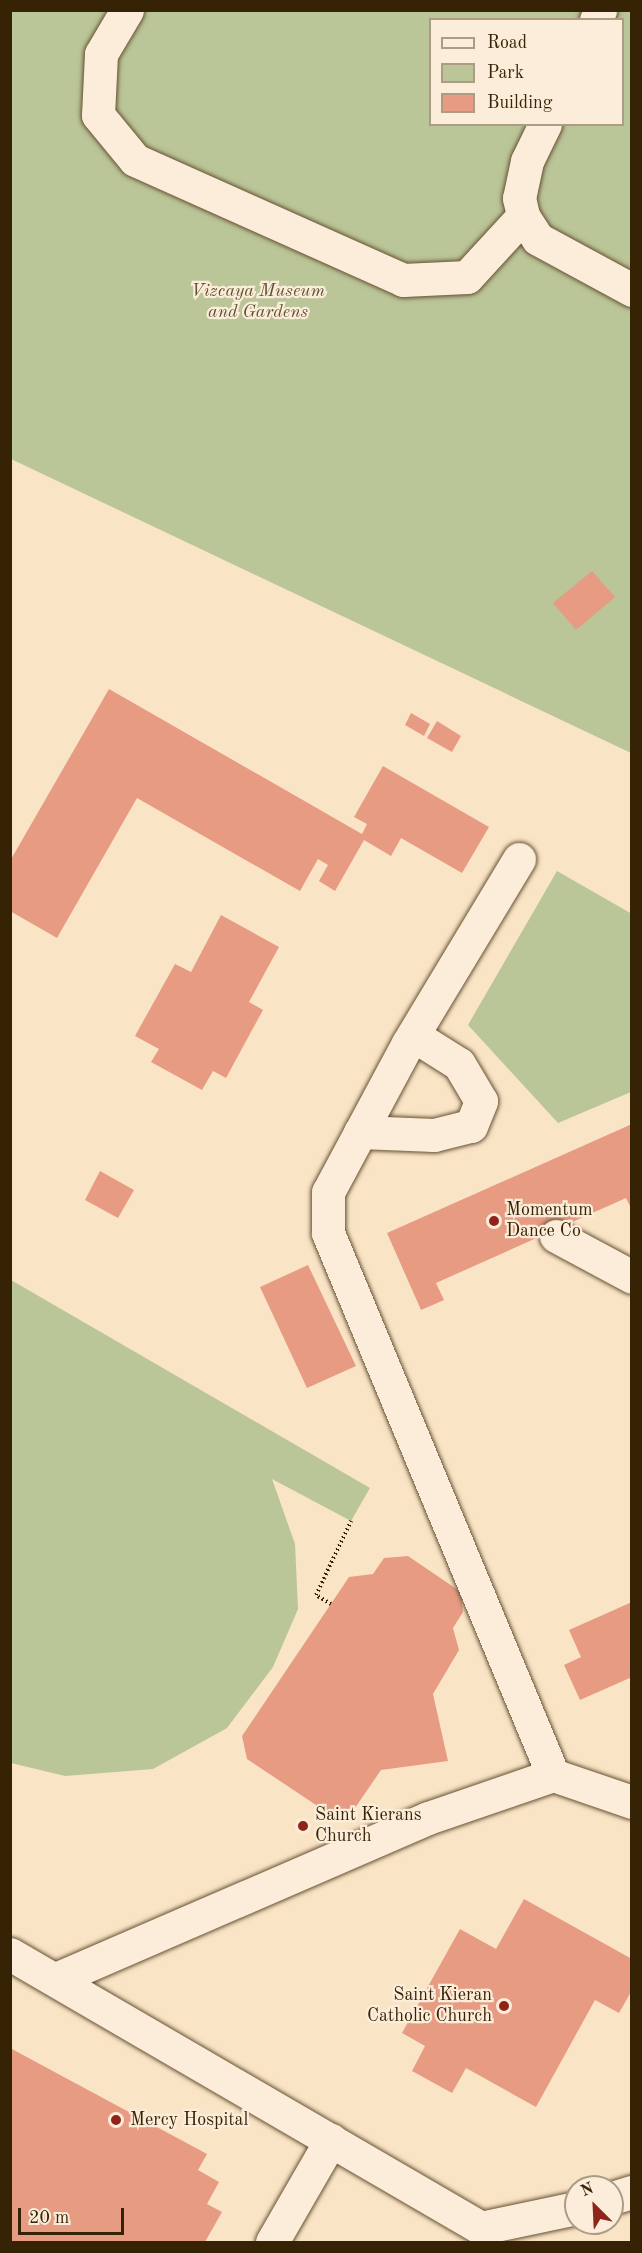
<!DOCTYPE html>
<html>
<head>
<meta charset="utf-8">
<style>
  body { margin:0 }
  #map { position:relative; width:642px; height:2253px; overflow:hidden; background:#fae4c6; font-family:"Old Standard TT",serif }
  div>[style] { position:absolute }
  [style*='--x'] { left:calc(var(--x)*1px); top:calc(var(--y)*1px); width:calc(var(--w)*1px); rotate:calc(var(--a)*1deg) }
  .green>* { inset:0; background:#bac598 }
  .building>* { inset:0; background:#e79b83 }
  .path>* { height:4px; margin-top:-2px; transform-origin:0; background:repeating-linear-gradient(90deg,#362204 0 1.5px,transparent 0 4.5px) }
  .roads { filter:drop-shadow(0 0 2px #675234) drop-shadow(0 0 2px #675234) }
  .minor>* { height:33px; margin:-16.5px; padding:0 16.5px; transform-origin:16.5px; border-radius:16.5px; background:#fcedda }
  .dots>* { width:16px; height:16px; translate:-50% -50%; box-sizing:border-box; border:3px solid #fcedda; border-radius:50% }
  span { translate:-50% -50%; white-space:nowrap; text-align:center; line-height:1.15; -webkit-text-stroke:4.5px #fcedda; paint-order:stroke }
  .park-label { font-size:18px; color:#5e5330; font-style:italic }
  .poi-label { font-size:18px; color:#362204 }
  .left { translate:0 -50%; text-align:left }
  .right { translate:-100% -50%; text-align:right }
  .frame { position:absolute; inset:0; border:12px solid #362204; pointer-events:none }
  .legend { position:absolute; left:429px; top:18px; width:195px; height:108px; box-sizing:border-box; background:#fcedda; border:2px solid #ad9c84; margin:0; padding:8px 10px; list-style:none; font-size:18px; color:#362204 }
  .legend li { display:flex; align-items:center; gap:12px; height:30px }
  .legend b { width:30px; border:2px solid #ad9c84 }
  .north { position:absolute; left:564px; top:2175px; width:60px; height:60px; box-sizing:border-box; background:#fcedda; border:2px solid #ad9c84; border-radius:50%; rotate:336deg; font-size:16px; font-weight:700; line-height:24px; text-align:center; color:#362204 }
  .north::after { content:''; display:block; margin:auto; width:21px; height:27px; background:#8f2418; clip-path:polygon(50% 0,100% 100%,50% 72%,0 100%) }
  .scale { position:absolute; left:18px; top:2208px; width:106px; height:27px; box-sizing:border-box; border:3px solid #362204; border-top:0; padding-left:8px; font-size:18px; line-height:21px; white-space:nowrap; color:#362204; -webkit-text-stroke:4px #fcedda; paint-order:stroke }
</style>
</head>
<body>
<div id="map">
  <div class="green">
    <i style="clip-path:polygon(evenodd,11px 11px,631px 11px,631px 753px,11px 459px,11px 11px,430px 20px,622px 20px,622px 124px,430px 124px,430px 20px)"></i>
    <i style="clip-path:polygon(557px 871px,632px 914px,631px 1092px,558px 1123px,468px 1025px)"></i>
    <i style="clip-path:polygon(11px 1280px,370px 1488px,351px 1521px,272px 1479px,295px 1544px,298px 1609px,273px 1667px,227px 1728px,153px 1769px,65px 1776px,11px 1763px)"></i>
  </div>
  <div class="building">
    <i style="clip-path:polygon(592px 571px,615px 597px,576px 630px,553px 603px)"></i>
    <i style="clip-path:polygon(109px 689px,362px 834px,367px 824px,354px 817px,383px 766px,489px 827px,462px 873px,401px 838px,391px 856px,364px 840px,335px 891px,319px 881px,328px 865px,318px 859px,300px 891px,137px 798px,57px 938px,10px 911px,10px 861px)"></i>
    <i style="clip-path:polygon(411px 713px,430px 724px,424px 736px,405px 725px)"></i>
    <i style="clip-path:polygon(437px 721px,461px 736px,452px 752px,427px 738px)"></i>
    <i style="clip-path:polygon(221px 915px,279px 947px,249px 1002px,263px 1010px,226px 1078px,213px 1071px,202px 1090px,151px 1062px,159px 1049px,135px 1036px,175px 964px,191px 972px)"></i>
    <i style="clip-path:polygon(632px 1124px,632px 1210px,626px 1198px,436px 1283px,444px 1300px,421px 1310px,387px 1233px)"></i>
    <i style="clip-path:polygon(100px 1171px,134px 1190px,118px 1218px,85px 1200px)"></i>
    <i style="clip-path:polygon(308px 1265px,356px 1366px,307px 1388px,260px 1287px)"></i>
    <i style="clip-path:polygon(408px 1556px,461px 1592px,463px 1612px,453px 1628px,459px 1650px,433px 1694px,448px 1761px,381px 1770px,355px 1808px,328px 1813px,247px 1759px,242px 1736px,349px 1577px,373px 1574px,384px 1558px)"></i>
    <i style="clip-path:polygon(632px 1602px,632px 1677px,580px 1700px,564px 1665px,581px 1657px,569px 1630px)"></i>
    <i style="clip-path:polygon(524px 1899px,632px 1959px,632px 1990px,619px 2013px,595px 2000px,536px 2107px,466px 2068px,452px 2093px,412px 2071px,425px 2046px,402px 2033px,460px 1929px,496px 1949px)"></i>
    <i style="clip-path:polygon(10px 2048px,207px 2154px,198px 2170px,219px 2182px,207px 2204px,222px 2212px,205px 2242px,10px 2242px)"></i>
  </div>
  <div class="path">
    <i style="--x:331;--y:1604;--w:17;--a:-149"></i>
    <i style="--x:316;--y:1595;--w:82;--a:-64.7"></i>
  </div>
  <div class="roads">
    <div class="minor">
      <i style="--x:127;--y:10;--w:51;--a:120.6"></i>
      <i style="--x:101;--y:54;--w:61;--a:92.8"></i>
      <i style="--x:98;--y:115;--w:58;--a:50.6"></i>
      <i style="--x:135;--y:160;--w:294;--a:24.1"></i>
      <i style="--x:403;--y:280;--w:64;--a:-2.7"></i>
      <i style="--x:467;--y:277;--w:83;--a:-47.4"></i>
      <i style="--x:596;--y:20;--w:11;--a:-68"></i>
      <i style="--x:545;--y:124;--w:41;--a:115.9"></i>
      <i style="--x:527;--y:161;--w:38;--a:102"></i>
      <i style="--x:519;--y:198;--w:18;--a:77"></i>
      <i style="--x:523;--y:216;--w:27;--a:57"></i>
      <i style="--x:538;--y:239;--w:107;--a:28.5"></i>
      <i style="--x:519;--y:859;--w:215;--a:121.1"></i>
      <i style="--x:408;--y:1043;--w:169;--a:118.2"></i>
      <i style="--x:328;--y:1192;--w:41;--a:90"></i>
      <i style="--x:328;--y:1233;--w:587;--a:67.46"></i>
      <i style="--x:360;--y:1132;--w:74;--a:2.3"></i>
      <i style="--x:434;--y:1135;--w:38;--a:-14"></i>
      <i style="--x:471;--y:1126;--w:27;--a:-68"></i>
      <i style="--x:481;--y:1101;--w:43;--a:-120.7"></i>
      <i style="--x:459;--y:1064;--w:54;--a:-147.8"></i>
      <i style="--x:556;--y:1236;--w:86;--a:28.3"></i>
      <i style="--x:10;--y:1954;--w:545;--a:30.19"></i>
      <i style="--x:481;--y:2228;--w:97;--a:-11.9"></i>
      <i style="--x:56;--y:1979;--w:405;--a:-23.4"></i>
      <i style="--x:428;--y:1818;--w:132;--a:-19"></i>
      <i style="--x:553;--y:1775;--w:83;--a:18.9"></i>
      <i style="--x:612;--y:2198;--w:21;--a:-17"></i>
      <i style="--x:272;--y:2242;--w:118;--a:-60"></i>
    </div>
  </div>
  <div class="dots">
    <i style="left:494px;top:1221px;background:#8f2418"></i>
    <i style="left:303px;top:1826px;background:#8f2418"></i>
    <i style="left:504px;top:2006px;background:#8f2418"></i>
    <i style="left:116px;top:2120px;background:#8f2418"></i>
  </div>
  <div class="park-label">
    <span style="left:258px;top:302px">Vizcaya Museum<br>and Gardens</span>
  </div>
  <div class="poi-label">
    <span class="left" style="left:506px;top:1221px">Momentum<br>Dance Co</span>
    <span class="left" style="left:315px;top:1826px">Saint Kierans<br>Church</span>
    <span class="right" style="left:492px;top:2006px">Saint Kieran<br>Catholic Church</span>
    <span class="left" style="left:130px;top:2120px">Mercy Hospital</span>
  </div>
  <div class="frame"></div>
  <ul class="legend">
  <li><b style="height:8px;background:#fcedda"></b>Road</li>
  <li><b style="height:16px;background:#bac598"></b>Park</li>
  <li><b style="height:16px;background:#e79b83"></b>Building</li>
  </ul>
  <div class="north">N</div>
  <div class="scale">20 m</div>
</div>
</body>
</html>
